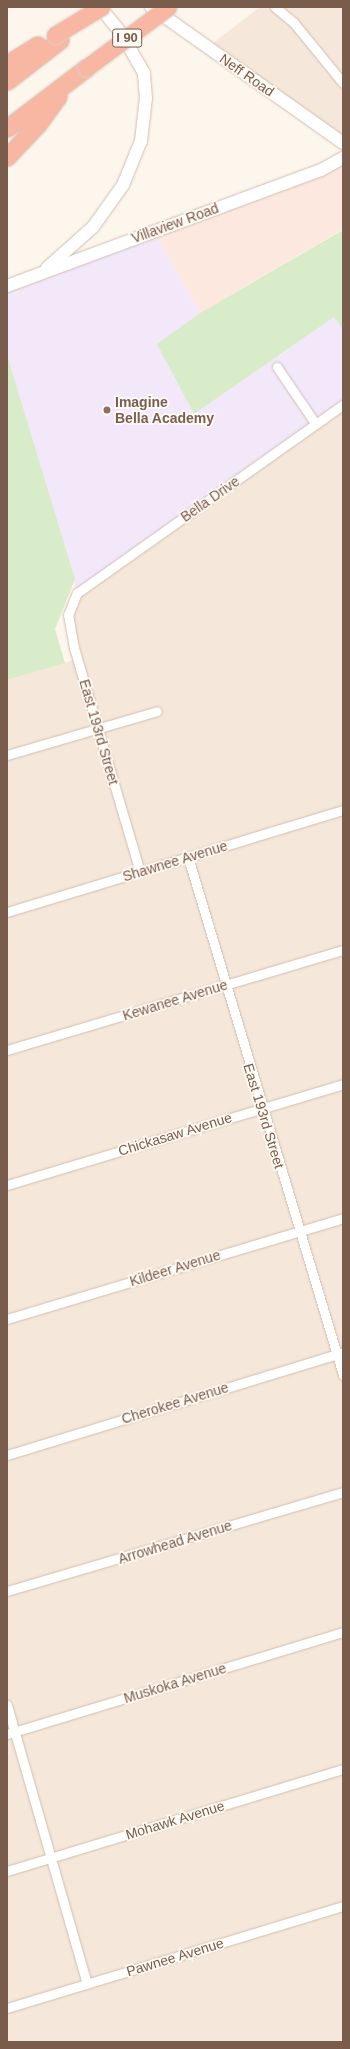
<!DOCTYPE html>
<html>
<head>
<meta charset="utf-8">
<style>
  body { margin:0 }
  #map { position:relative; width:350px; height:2049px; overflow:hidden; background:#fdf6ec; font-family:Arial,sans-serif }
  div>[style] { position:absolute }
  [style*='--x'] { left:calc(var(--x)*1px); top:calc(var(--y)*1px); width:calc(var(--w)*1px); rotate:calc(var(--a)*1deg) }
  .residential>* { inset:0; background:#f5e8da }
  .commercial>* { inset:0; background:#fde8e0 }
  .education>* { inset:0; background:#f3e8fa }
  .green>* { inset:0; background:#d8ecc9 }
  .roads { filter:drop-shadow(0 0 1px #d1beb0) drop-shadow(0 0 1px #d1beb0) }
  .minor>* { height:9px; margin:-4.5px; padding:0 4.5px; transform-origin:4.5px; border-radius:4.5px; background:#fff }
  .tertiary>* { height:12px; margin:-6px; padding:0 6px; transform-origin:6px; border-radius:6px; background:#fff }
  .motorway>* { height:17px; margin:-8.5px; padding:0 8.5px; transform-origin:8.5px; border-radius:8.5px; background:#f7b7a3 }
  .bridges { filter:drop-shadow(0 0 1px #dad1cd) drop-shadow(0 0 1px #dad1cd) }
  .motorway-bridge>* { height:17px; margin:-8.5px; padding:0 8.5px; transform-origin:8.5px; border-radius:8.5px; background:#f7b7a3 }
  .dots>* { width:11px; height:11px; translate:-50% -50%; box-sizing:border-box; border:2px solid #fffaf3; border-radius:50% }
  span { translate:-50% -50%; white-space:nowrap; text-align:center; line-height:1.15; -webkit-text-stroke:3.5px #fffaf3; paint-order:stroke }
  .shield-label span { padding:1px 3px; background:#fffaf3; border:1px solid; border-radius:3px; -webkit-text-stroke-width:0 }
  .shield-label { font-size:13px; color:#7a5c4d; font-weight:700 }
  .street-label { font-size:14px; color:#7a5c4d }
  .education-label { font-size:14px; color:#785e54; font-weight:700 }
  .left { translate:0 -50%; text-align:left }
  .frame { position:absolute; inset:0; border:8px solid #7a5c4d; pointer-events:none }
</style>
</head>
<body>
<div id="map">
  <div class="residential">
    <i style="clip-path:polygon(260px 7px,343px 7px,343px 143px,208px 47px)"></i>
    <i style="clip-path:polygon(343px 405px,343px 2042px,7px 2042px,7px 680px,77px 659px,68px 615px,77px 593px)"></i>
  </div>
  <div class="commercial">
    <i style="clip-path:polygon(343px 158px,343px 229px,200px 313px,153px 231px)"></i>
  </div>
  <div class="education">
    <i style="clip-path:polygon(153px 231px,200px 313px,157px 345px,279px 356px,334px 316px,343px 329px,343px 405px,77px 593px,7px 356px,7px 286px)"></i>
  </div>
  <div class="green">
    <i style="clip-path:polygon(341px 231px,343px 233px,343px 329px,334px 317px,194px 414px,157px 344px,200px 313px)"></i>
    <i style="clip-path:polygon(7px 355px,75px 579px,55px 629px,65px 663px,7px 680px)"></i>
  </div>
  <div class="roads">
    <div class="minor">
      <i style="--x:275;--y:7;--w:25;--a:40"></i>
      <i style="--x:294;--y:23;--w:77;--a:50.8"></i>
      <i style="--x:277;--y:367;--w:68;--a:55.8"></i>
      <i style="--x:7;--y:755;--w:156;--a:-16.3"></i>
      <i style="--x:188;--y:857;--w:541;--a:73.34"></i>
      <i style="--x:140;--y:872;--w:234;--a:-106.4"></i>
      <i style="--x:74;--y:648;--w:34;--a:-100"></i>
      <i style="--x:68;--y:615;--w:24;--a:-68"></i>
      <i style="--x:77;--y:593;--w:326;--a:-35.3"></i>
      <i style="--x:7;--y:912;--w:351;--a:-16.9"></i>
      <i style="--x:7;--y:1050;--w:351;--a:-16.6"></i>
      <i style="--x:7;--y:1185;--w:351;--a:-16.7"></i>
      <i style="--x:7;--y:1319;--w:351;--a:-16.7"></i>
      <i style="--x:7;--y:1455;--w:351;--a:-17"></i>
      <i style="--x:7;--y:1591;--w:350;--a:-16.4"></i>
      <i style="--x:7;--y:1705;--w:290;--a:74"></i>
      <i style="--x:7;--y:1734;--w:351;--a:-16.9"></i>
      <i style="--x:7;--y:1871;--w:351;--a:-16.9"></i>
      <i style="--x:7;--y:2008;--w:351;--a:-16.9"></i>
    </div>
    <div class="tertiary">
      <i style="--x:151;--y:7;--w:235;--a:35.3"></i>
      <i style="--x:47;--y:268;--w:62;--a:-41.7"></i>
      <i style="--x:93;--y:227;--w:52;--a:-54.5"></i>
      <i style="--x:123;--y:185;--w:48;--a:-67.8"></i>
      <i style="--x:141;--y:141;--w:43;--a:-83.4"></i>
      <i style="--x:146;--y:98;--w:25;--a:-95"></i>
      <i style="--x:144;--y:73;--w:46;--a:-119.9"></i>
      <i style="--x:121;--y:33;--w:33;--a:-129"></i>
      <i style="--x:7;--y:286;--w:335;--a:-20.3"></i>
      <i style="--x:321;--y:170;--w:25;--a:-29"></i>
    </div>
    <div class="motorway">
      <i style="--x:7;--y:64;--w:36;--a:-32"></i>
      <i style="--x:7;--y:81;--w:67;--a:-37.7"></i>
      <i style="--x:7;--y:128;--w:99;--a:-37.2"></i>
      <i style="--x:7;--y:157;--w:45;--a:-46.8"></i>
      <i style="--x:38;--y:124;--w:34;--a:-54"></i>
    </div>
  </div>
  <div class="bridges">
    <div class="motorway-bridge">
      <i style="--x:55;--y:35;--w:54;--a:-31.3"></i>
      <i style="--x:86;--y:68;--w:102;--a:-36.6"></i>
    </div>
  </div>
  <div class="dots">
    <i style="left:107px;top:410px;background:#8d6e63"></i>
  </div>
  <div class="shield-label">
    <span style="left:127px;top:38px">I 90</span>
  </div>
  <div class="street-label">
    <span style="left:247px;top:75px;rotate:35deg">Neff Road</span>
    <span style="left:175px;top:223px;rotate:-20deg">Villaview Road</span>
    <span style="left:210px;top:499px;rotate:-35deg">Bella Drive</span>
    <span style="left:99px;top:732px;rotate:74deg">East 193rd Street</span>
    <span style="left:175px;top:861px;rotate:-17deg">Shawnee Avenue</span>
    <span style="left:175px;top:1000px;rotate:-17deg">Kewanee Avenue</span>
    <span style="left:264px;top:1116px;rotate:73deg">East 193rd Street</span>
    <span style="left:175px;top:1134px;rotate:-17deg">Chickasaw Avenue</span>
    <span style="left:175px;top:1268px;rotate:-17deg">Kildeer Avenue</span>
    <span style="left:175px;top:1403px;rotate:-17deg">Cherokee Avenue</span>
    <span style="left:175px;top:1542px;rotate:-17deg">Arrowhead Avenue</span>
    <span style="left:175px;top:1683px;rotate:-17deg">Muskoka Avenue</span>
    <span style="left:175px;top:1820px;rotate:-17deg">Mohawk Avenue</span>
    <span style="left:175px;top:1957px;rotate:-17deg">Pawnee Avenue</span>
  </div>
  <div class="education-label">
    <span class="left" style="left:115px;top:410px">Imagine<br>Bella Academy</span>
  </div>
  <div class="frame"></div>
</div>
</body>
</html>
